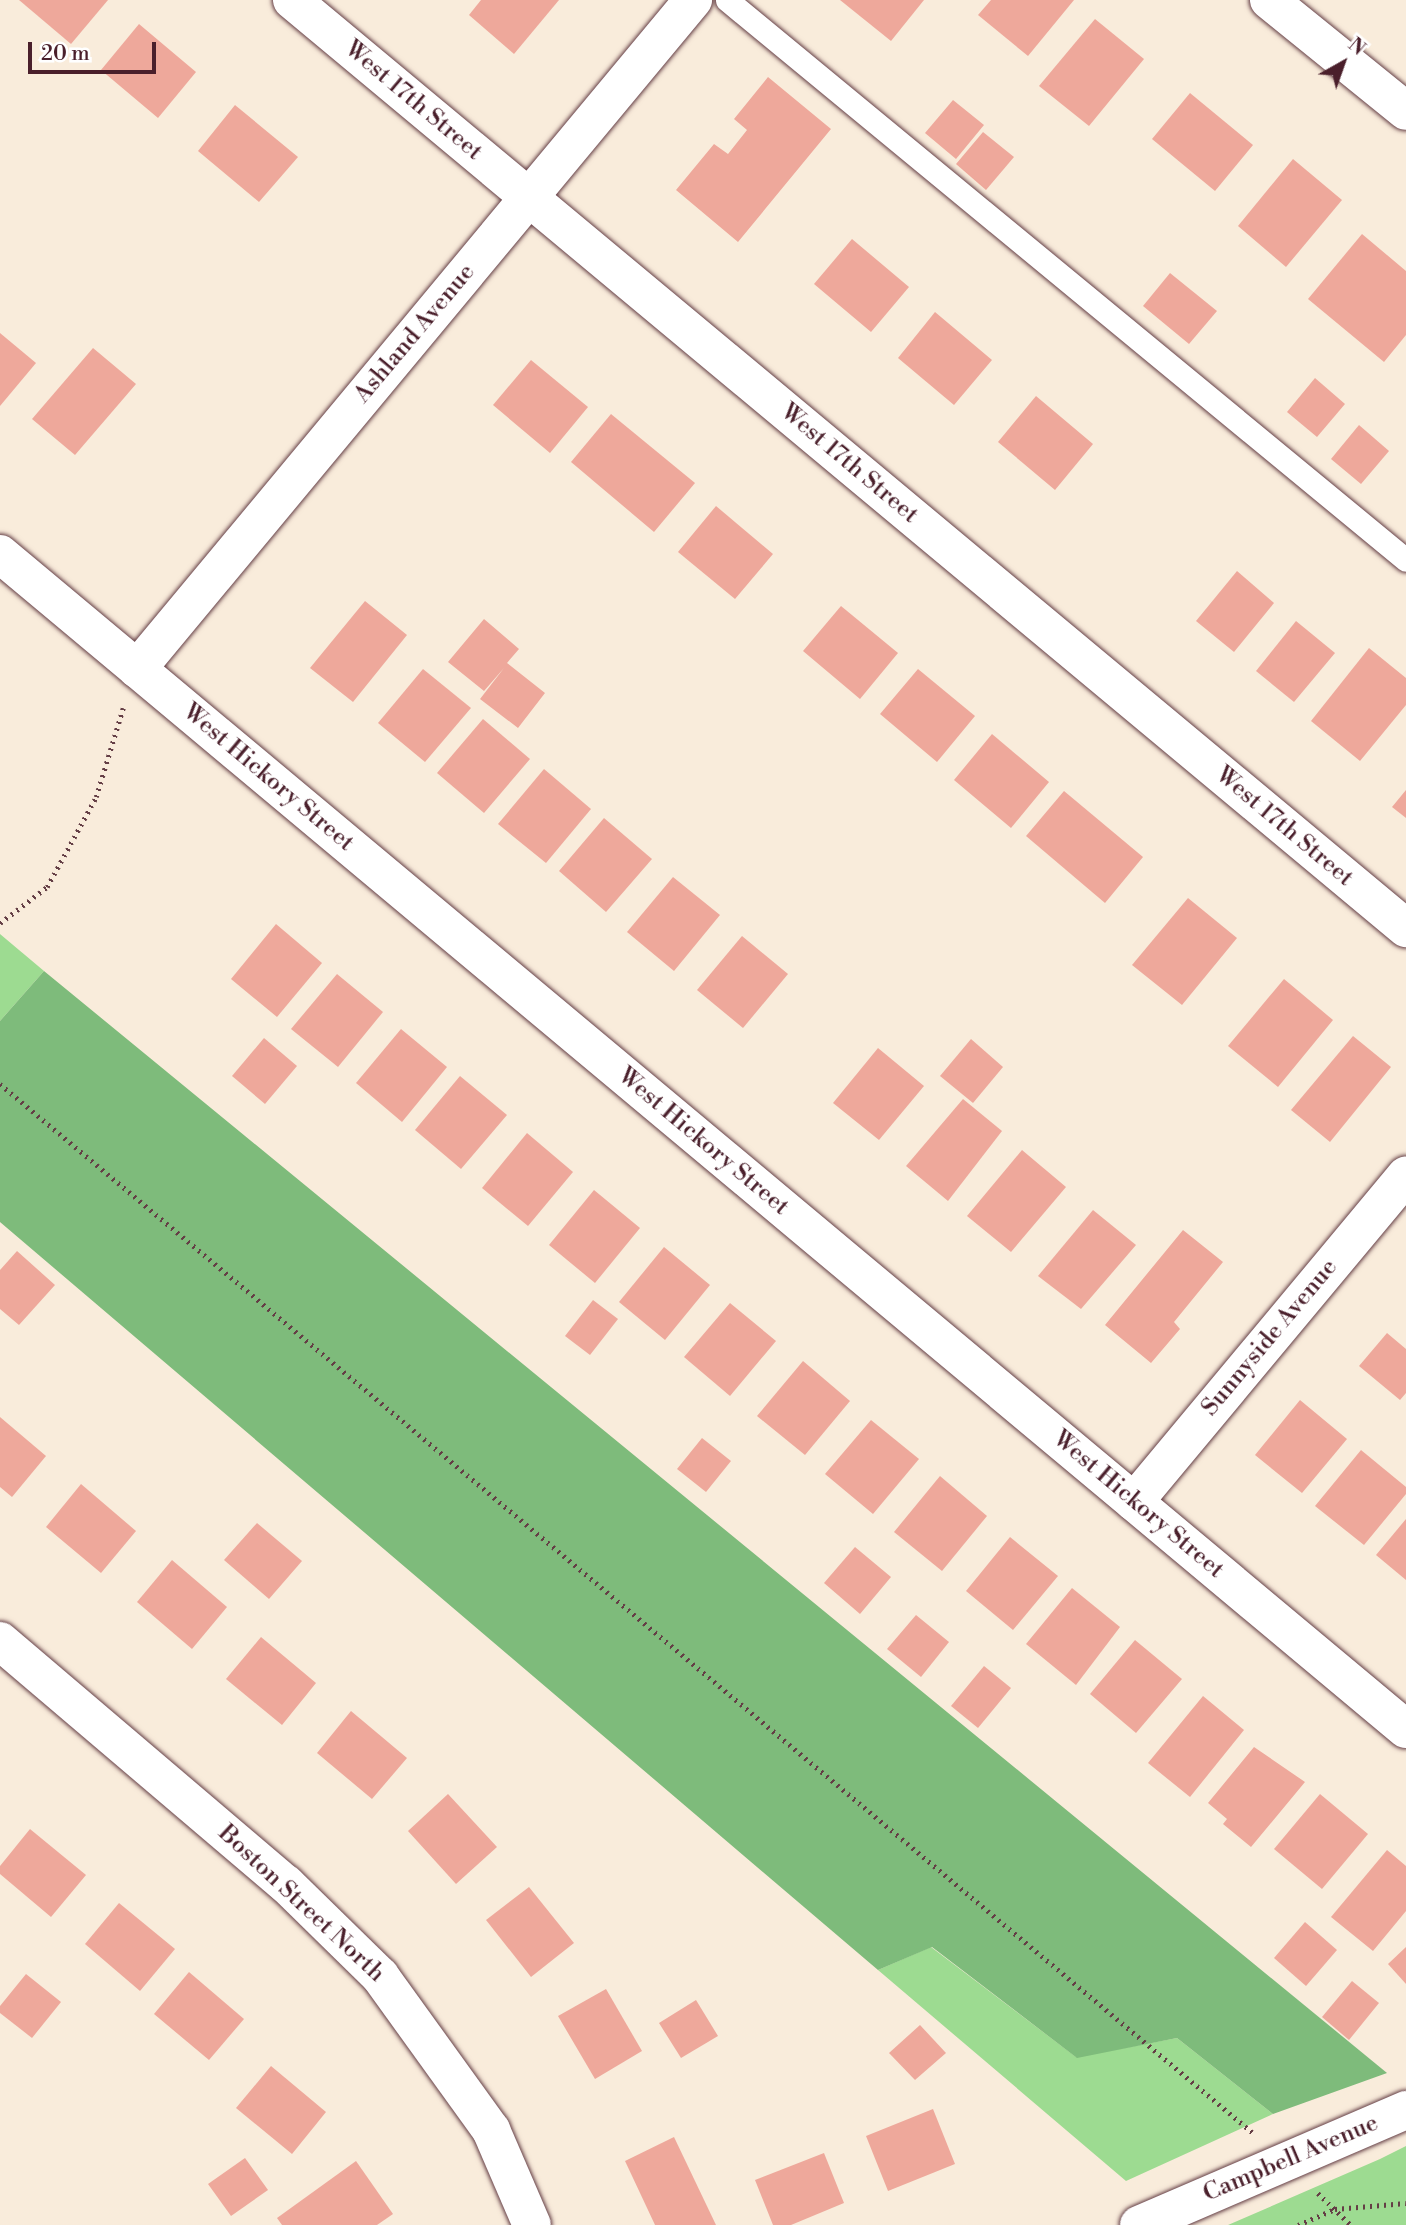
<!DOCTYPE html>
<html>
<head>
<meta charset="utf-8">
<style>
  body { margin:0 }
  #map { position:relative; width:1406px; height:2225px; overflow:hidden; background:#f9ecdb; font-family:"Libre Bodoni",serif }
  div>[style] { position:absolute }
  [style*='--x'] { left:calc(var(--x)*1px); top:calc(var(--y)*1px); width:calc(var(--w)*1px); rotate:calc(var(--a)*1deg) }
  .green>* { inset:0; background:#9ddb91 }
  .forest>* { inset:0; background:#7ebb7b }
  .building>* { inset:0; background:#eea89b }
  .path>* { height:4.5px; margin-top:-2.25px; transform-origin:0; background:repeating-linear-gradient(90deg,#643e45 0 2px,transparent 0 7px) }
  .roads { filter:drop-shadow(0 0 2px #643e45) drop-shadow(0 0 2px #643e45) }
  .lane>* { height:23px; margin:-11.5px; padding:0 11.5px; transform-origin:11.5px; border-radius:11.5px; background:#fff }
  .street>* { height:38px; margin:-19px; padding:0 19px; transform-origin:19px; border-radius:19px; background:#fff }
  span { translate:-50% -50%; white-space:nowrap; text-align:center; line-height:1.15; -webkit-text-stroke:6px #fff; paint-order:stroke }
  .street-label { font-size:24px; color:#4a1f2b }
  .north { position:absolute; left:1308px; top:28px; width:70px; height:70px; -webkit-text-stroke:5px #fff; paint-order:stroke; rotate:40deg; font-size:19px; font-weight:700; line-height:28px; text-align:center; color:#4a1f2b }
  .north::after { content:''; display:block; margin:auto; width:24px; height:32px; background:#4a1f2b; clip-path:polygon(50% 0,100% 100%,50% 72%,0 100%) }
  .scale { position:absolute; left:28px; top:42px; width:128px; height:32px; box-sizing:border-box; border:4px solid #4a1f2b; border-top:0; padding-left:9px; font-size:21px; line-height:24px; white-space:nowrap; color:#4a1f2b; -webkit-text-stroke:5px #fff; paint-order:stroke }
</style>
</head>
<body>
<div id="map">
  <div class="green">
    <i style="clip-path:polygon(0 934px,44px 971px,0 1021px)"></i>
    <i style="clip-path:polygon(931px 1947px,1076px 2057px,1177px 2038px,1273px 2114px,1126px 2181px,878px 1970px)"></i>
    <i style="clip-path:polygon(1406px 2146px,1406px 2225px,1228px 2225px,1380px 2159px)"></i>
  </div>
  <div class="forest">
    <i style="clip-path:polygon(44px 971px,1387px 2073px,1273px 2114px,1177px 2038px,1077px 2058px,932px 1947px,878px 1970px,0 1222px,0 1021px)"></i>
  </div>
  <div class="building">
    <i style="clip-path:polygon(19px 0,108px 0,71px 44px)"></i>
    <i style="clip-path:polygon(481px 0,559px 0,514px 54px,469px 15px)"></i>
    <i style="clip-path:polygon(840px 0,924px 0,891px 41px)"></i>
    <i style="clip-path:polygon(991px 0,1074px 0,1028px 56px,978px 15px)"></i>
    <i style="clip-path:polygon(1095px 19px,1144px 59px,1089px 126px,1039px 86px)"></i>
    <i style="clip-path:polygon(139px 24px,196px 72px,158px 118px,101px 70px)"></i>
    <i style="clip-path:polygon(768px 77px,831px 129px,738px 242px,676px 190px,714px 144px,728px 154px,747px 130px,734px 119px)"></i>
    <i style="clip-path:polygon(1190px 93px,1253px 145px,1215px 191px,1152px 139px)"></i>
    <i style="clip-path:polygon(953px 100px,984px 125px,956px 159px,925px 133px)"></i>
    <i style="clip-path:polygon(235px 105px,298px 157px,259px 202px,198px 151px)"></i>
    <i style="clip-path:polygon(983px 132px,1014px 157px,986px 190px,956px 164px)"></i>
    <i style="clip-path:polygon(1293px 159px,1342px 200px,1286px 267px,1238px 226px)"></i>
    <i style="clip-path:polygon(1362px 234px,1406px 271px,1406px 335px,1384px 362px,1308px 299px)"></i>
    <i style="clip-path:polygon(852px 239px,909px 287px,871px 332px,814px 284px)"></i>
    <i style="clip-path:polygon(1170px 273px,1217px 311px,1189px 344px,1143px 306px)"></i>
    <i style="clip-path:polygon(935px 312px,992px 360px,954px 405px,898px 358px)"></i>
    <i style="clip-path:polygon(0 333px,36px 363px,0 406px)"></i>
    <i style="clip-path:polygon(93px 348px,136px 384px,75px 455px,32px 419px)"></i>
    <i style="clip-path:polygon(531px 360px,588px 407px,550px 453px,493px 405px)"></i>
    <i style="clip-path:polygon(1315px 378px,1345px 404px,1317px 437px,1287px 412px)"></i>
    <i style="clip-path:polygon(1036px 396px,1093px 444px,1055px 490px,998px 442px)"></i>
    <i style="clip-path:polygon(611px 414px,695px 483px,654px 532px,571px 462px)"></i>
    <i style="clip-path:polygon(1359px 425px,1389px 451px,1361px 484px,1331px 459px)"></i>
    <i style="clip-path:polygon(716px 506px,773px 554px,735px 599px,678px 552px)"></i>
    <i style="clip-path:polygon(1237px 571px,1274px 603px,1234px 652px,1196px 621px)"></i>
    <i style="clip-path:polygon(365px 601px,407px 635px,353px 702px,310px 668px)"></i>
    <i style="clip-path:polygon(841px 606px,898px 653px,860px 699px,803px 651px)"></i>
    <i style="clip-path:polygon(484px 619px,519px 649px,507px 663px,545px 693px,518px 728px,480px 699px,504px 668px,484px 691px,448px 662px)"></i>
    <i style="clip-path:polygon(1296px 621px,1335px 653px,1294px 702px,1256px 671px)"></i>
    <i style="clip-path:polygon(1369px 648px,1406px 678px,1406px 705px,1360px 761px,1311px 721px)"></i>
    <i style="clip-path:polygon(423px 669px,471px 708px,425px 762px,378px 723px)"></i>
    <i style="clip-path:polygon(918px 669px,975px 716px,937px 762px,880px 714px)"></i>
    <i style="clip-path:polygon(483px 719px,530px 759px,484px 813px,437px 773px)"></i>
    <i style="clip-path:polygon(992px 734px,1049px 782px,1011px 828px,954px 780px)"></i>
    <i style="clip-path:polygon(544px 769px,591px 809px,546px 863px,498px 824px)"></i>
    <i style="clip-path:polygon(1406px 790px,1406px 818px,1392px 807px)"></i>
    <i style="clip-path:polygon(1064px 791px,1143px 857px,1105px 903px,1026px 836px)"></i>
    <i style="clip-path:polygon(604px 818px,652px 859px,606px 912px,559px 871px)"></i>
    <i style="clip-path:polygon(673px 877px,720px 915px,674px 971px,627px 932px)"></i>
    <i style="clip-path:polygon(1188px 898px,1237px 938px,1182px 1005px,1132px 965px)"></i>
    <i style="clip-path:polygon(276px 924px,322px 963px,277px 1017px,231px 979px)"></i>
    <i style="clip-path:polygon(742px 936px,788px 974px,743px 1028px,697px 990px)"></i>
    <i style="clip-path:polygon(337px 974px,383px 1012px,338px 1067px,291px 1029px)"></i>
    <i style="clip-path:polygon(1284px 979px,1333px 1020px,1278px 1087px,1228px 1046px)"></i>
    <i style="clip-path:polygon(401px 1029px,447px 1067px,402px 1122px,356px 1083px)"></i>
    <i style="clip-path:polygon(1353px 1036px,1391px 1067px,1330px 1142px,1291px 1110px)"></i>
    <i style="clip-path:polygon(264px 1038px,297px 1066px,265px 1104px,232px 1076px)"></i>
    <i style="clip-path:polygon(971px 1039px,1003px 1067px,973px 1103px,940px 1076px)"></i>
    <i style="clip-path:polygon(878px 1048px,924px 1086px,879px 1140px,833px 1103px)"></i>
    <i style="clip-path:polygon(460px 1076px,507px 1115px,461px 1169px,415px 1130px)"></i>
    <i style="clip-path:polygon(963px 1099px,1002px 1131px,948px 1201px,906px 1166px)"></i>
    <i style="clip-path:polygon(527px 1133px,573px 1172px,528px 1226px,482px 1188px)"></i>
    <i style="clip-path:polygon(1022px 1150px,1066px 1187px,1011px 1252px,967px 1216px)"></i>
    <i style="clip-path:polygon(594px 1190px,640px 1228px,595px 1283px,549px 1245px)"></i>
    <i style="clip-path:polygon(1093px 1210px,1136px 1245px,1081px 1309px,1038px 1276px)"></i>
    <i style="clip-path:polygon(1183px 1230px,1223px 1262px,1174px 1322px,1180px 1329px,1151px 1363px,1105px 1325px)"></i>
    <i style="clip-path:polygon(664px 1247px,710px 1285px,665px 1340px,619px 1302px)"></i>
    <i style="clip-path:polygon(17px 1251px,55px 1285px,19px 1325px,0 1309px,0 1270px)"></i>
    <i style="clip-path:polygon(593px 1300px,618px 1319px,590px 1355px,565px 1336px)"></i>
    <i style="clip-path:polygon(730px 1303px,776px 1341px,730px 1396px,684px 1357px)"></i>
    <i style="clip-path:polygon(1387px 1333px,1406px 1349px,1406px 1393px,1400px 1400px,1359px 1366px)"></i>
    <i style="clip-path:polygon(803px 1361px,850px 1401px,805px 1455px,757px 1416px)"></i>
    <i style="clip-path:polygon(1300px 1400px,1347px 1439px,1302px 1493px,1255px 1455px)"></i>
    <i style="clip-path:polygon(0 1417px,46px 1456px,12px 1497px,0 1487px)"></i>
    <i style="clip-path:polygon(871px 1420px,919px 1459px,873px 1514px,825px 1474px)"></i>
    <i style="clip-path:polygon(702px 1438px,731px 1461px,706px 1492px,677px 1469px)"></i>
    <i style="clip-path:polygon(1361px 1450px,1406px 1487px,1406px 1494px,1364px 1545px,1315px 1506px)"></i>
    <i style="clip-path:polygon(940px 1476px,987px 1516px,942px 1571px,894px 1532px)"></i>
    <i style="clip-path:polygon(81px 1484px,136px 1531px,101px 1573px,46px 1527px)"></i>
    <i style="clip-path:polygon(1406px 1519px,1406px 1580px,1376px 1555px)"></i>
    <i style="clip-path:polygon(257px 1523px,302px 1561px,269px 1599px,224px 1560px)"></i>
    <i style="clip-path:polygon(1010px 1537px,1058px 1576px,1013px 1630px,966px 1591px)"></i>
    <i style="clip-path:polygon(855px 1547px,891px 1577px,860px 1614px,824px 1583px)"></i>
    <i style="clip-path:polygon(172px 1560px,227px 1607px,192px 1649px,137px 1602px)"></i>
    <i style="clip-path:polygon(1072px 1588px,1120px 1627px,1076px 1685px,1026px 1644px)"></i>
    <i style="clip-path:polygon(916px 1615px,949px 1642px,921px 1677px,887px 1649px)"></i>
    <i style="clip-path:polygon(261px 1637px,316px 1683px,282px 1725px,226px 1679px)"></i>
    <i style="clip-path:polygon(1135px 1640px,1182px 1679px,1136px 1733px,1090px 1694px)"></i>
    <i style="clip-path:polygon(984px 1666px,1011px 1688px,978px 1728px,951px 1706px)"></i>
    <i style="clip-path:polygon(1203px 1696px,1244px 1730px,1190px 1797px,1148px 1763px)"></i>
    <i style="clip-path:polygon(351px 1711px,407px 1758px,372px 1799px,317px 1753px)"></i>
    <i style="clip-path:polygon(1254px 1747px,1305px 1782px,1251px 1847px,1223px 1824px,1227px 1819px,1208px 1803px)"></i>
    <i style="clip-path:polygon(448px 1794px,497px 1847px,456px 1884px,408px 1831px)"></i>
    <i style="clip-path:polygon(1320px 1794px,1368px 1834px,1322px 1889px,1274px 1849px)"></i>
    <i style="clip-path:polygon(30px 1829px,86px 1875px,51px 1917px,0 1874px,0 1866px)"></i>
    <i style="clip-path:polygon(1387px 1850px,1406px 1866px,1406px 1911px,1373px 1951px,1331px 1917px)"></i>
    <i style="clip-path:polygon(529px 1887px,574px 1943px,531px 1977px,486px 1920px)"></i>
    <i style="clip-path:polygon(119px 1903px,175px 1949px,140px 1991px,85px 1944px)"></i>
    <i style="clip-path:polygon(1305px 1922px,1337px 1950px,1306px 1986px,1274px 1958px)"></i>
    <i style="clip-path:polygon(1406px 1947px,1406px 1984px,1388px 1964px)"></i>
    <i style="clip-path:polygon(189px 1972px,244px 2019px,209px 2060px,154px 2014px)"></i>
    <i style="clip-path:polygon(26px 1974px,61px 2002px,32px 2038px,0 2013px,0 2006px)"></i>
    <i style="clip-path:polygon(1352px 1981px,1379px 2003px,1349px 2040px,1322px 2017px)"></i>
    <i style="clip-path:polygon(606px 1989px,642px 2051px,595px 2079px,558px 2016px)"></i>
    <i style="clip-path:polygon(696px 2000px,718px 2036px,681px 2058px,659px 2023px)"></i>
    <i style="clip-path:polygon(920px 2025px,946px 2053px,915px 2080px,889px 2053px)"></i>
    <i style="clip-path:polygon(271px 2066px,326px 2112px,292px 2154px,236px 2108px)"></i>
    <i style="clip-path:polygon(933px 2109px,955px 2164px,888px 2191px,866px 2136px)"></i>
    <i style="clip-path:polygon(674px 2137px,716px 2225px,655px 2225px,625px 2161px)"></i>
    <i style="clip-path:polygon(824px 2153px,844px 2203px,791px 2225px,773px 2225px,755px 2180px)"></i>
    <i style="clip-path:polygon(245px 2158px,268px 2190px,231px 2216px,208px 2184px)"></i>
    <i style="clip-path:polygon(356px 2161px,393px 2214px,377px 2225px,282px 2225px,277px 2218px)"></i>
  </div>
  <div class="path">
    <i style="--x:0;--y:923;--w:59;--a:-37.5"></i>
    <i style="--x:47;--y:887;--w:102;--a:-61.4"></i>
    <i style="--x:96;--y:797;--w:93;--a:-73.1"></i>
    <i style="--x:0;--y:1084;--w:1633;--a:39.93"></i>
    <i style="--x:1318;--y:2193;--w:46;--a:44.1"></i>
    <i style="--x:1298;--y:2225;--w:40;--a:-23.4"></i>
    <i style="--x:1335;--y:2209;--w:71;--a:-4.8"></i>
  </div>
  <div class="roads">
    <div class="lane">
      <i style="--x:727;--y:0;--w:880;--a:39.51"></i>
    </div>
    <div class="street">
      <i style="--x:292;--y:0;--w:1450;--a:39.8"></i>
      <i style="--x:1269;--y:0;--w:176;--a:39"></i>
      <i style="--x:0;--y:554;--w:1832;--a:39.89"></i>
      <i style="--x:137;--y:669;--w:870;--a:-50.27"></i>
      <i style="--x:1134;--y:1502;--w:425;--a:-50.2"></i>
      <i style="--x:0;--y:1641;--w:375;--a:40.4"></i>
      <i style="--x:286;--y:1884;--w:132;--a:44.4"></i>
      <i style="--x:380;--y:1976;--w:190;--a:54.2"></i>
      <i style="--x:491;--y:2130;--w:103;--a:66.7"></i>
      <i style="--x:1139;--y:2225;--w:291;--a:-23.3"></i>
    </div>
  </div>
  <div class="street-label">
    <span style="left:413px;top:101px;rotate:40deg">West 17th Street</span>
    <span style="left:415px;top:334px;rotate:-50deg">Ashland Avenue</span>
    <span style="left:849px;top:464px;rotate:40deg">West 17th Street</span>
    <span style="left:268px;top:778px;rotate:40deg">West Hickory Street</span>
    <span style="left:1284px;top:827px;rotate:40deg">West 17th Street</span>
    <span style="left:703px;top:1142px;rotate:40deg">West Hickory Street</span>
    <span style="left:1270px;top:1338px;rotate:-50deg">Sunnyside Avenue</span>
    <span style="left:1138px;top:1505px;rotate:40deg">West Hickory Street</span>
    <span style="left:301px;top:1904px;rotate:43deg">Boston Street North</span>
    <span style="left:1291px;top:2159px;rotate:-23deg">Campbell Avenue</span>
  </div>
  <div class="north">N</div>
  <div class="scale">20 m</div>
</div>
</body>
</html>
